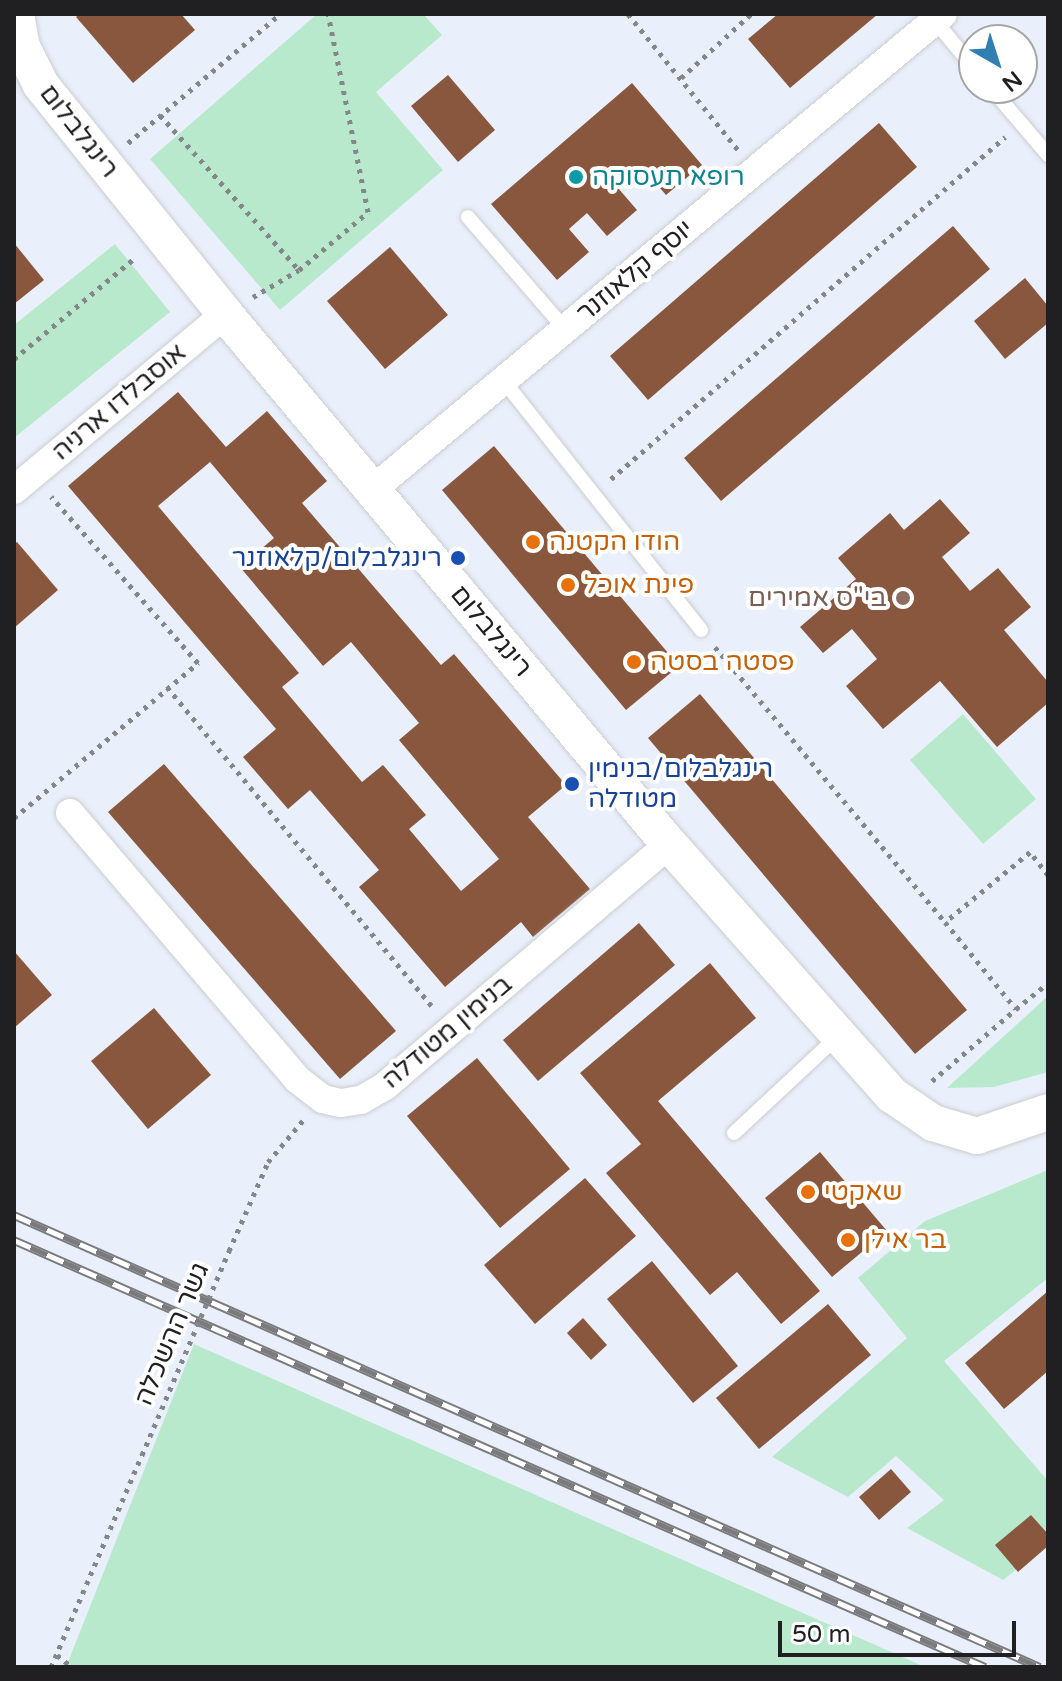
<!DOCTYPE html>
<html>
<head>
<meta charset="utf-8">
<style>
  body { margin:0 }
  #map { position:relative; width:1062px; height:1681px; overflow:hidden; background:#f9fbff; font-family:"Varela Round",Heebo,sans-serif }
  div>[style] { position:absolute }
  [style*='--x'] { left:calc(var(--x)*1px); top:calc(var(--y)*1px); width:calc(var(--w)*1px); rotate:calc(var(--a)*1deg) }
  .built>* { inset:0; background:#eaf0fb }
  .green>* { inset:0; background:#b8e9cc }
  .building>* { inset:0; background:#88573e }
  .path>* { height:5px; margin-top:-2.5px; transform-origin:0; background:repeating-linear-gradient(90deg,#858689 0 4px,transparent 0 10px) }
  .roads { filter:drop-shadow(0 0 2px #cbcdd1) drop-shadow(0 0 2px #cbcdd1) }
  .service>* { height:14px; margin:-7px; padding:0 7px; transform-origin:7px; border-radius:7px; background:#fff }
  .minor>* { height:28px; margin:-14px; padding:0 14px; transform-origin:14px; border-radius:14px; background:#fff }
  .tertiary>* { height:36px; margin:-18px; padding:0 18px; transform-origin:18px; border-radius:18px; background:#fff }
  .rail>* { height:9px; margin-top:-4.5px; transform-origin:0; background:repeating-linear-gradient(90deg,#fff 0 18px,#7b7b7e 0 36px); box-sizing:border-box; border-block:2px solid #7b7b7e }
  .path-bridge>* { height:5px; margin-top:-2.5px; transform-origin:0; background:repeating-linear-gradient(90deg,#858689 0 4px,transparent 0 10px) }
  .dots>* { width:22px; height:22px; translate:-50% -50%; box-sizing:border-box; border:4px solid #fff; border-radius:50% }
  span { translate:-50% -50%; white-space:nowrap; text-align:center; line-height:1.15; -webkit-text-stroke:8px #fff; paint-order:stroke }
  .street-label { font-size:26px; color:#202022 }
  .culture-label { font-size:26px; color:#0d838f }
  .left { translate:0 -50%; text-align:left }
  .food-label { font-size:26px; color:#c56008 }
  .transit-label { font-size:26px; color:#164399 }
  .right { translate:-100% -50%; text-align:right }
  .education-label { font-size:26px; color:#785e54 }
  .frame { position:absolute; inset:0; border:16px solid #202022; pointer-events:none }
  .north { position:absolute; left:958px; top:24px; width:80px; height:80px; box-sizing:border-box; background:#fff; border:2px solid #a6a6a7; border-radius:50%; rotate:141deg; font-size:22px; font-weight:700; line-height:32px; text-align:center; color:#202022 }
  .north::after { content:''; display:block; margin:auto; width:28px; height:36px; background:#317fb1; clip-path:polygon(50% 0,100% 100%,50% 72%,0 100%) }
  .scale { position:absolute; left:778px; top:1621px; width:238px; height:36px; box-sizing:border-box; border:4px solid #202022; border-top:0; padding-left:10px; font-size:24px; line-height:28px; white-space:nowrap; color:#202022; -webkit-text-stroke:6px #fff; paint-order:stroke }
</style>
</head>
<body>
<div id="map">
  <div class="built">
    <i style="clip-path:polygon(evenodd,14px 14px,1048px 14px,1048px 1667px,14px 1667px,14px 14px,974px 40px,1022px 40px,1022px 88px,974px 88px,974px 40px)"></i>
  </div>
  <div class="green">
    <i style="clip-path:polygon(317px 14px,423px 14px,442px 35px,376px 92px,443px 170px,280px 310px,150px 159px)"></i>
    <i style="clip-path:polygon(115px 244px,170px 312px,14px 438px,14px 325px)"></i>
    <i style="clip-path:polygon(963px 714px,1036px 799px,983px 844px,910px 760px)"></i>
    <i style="clip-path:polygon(1048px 996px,1048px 1072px,994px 1087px,947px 1088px)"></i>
    <i style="clip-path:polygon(1048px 1170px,1048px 1278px,944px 1361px,1048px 1481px,1048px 1544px,1003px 1580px,907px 1528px,944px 1500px,896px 1456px,848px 1497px,772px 1457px,907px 1338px,858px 1278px,925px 1221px)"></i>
    <i style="clip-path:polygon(194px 1344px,925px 1667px,66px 1667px)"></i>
  </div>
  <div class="building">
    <i style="clip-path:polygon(79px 14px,181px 14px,195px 30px,133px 83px,76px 17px)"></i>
    <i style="clip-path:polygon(778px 14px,878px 14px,790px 88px,748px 39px)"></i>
    <i style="clip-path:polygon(448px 75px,495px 130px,458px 162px,411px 106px)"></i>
    <i style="clip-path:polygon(632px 83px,702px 165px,666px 195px,642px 167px,618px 188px,637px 210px,607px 236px,587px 213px,569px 229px,589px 252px,557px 280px,491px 204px)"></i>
    <i style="clip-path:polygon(879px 123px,917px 167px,648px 400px,610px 356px)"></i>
    <i style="clip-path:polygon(953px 226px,990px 269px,721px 501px,684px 458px)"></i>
    <i style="clip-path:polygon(14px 243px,44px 280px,14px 304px)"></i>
    <i style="clip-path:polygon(390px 247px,448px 315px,385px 369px,327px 301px)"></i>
    <i style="clip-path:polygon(1025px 278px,1048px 306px,1048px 323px,1005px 359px,974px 321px)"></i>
    <i style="clip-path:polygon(evenodd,178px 392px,226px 447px,267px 411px,327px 481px,302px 503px,441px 665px,454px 654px,566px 785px,528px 817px,590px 889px,533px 937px,521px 922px,445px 987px,359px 887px,379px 870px,310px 790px,288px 809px,243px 757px,276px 729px,68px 486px,178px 392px,210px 462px,274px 538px,240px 567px,323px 666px,351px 642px,419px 723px,399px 740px,499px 859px,461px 891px,409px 829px,426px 815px,383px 765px,362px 782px,282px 687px,299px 673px,158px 506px,210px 462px)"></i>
    <i style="clip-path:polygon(494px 446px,679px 666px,626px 710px,442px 490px)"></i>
    <i style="clip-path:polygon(940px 499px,970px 533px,942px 557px,970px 591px,998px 568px,1031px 607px,1004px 630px,1048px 682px,1048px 703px,997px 747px,940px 681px,883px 729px,846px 686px,877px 659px,852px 629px,823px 653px,800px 627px,856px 579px,838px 558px,890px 513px,904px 530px)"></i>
    <i style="clip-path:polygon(17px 542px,58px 590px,14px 628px,14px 544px)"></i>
    <i style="clip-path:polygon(700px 694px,967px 1010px,915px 1054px,648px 738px)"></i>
    <i style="clip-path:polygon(164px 764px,396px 1031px,340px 1079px,108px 812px)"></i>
    <i style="clip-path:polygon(639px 923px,675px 965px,538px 1081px,503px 1040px)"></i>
    <i style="clip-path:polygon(14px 951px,52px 995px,14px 1028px)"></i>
    <i style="clip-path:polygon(710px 963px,756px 1018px,658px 1101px,820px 1291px,781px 1324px,737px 1272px,710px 1295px,606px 1173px,641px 1144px,580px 1073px)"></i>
    <i style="clip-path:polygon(154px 1008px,211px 1075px,148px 1129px,91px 1061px)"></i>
    <i style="clip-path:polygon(477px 1058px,570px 1169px,500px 1228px,407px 1116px)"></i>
    <i style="clip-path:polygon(820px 1152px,887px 1231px,832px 1277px,765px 1198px)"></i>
    <i style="clip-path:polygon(585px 1178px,636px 1236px,535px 1324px,484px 1265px)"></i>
    <i style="clip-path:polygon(652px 1261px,738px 1366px,693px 1403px,607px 1299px)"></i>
    <i style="clip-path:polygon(1048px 1291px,1048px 1371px,1004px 1409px,965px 1363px)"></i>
    <i style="clip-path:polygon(828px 1304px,871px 1355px,759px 1449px,716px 1398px)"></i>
    <i style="clip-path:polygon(583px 1318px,607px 1345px,591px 1360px,567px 1333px)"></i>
    <i style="clip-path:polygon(891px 1469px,911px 1492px,879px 1520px,859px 1497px)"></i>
    <i style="clip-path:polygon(1031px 1515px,1048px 1534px,1048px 1546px,1018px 1572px,995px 1545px)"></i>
  </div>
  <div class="path">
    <i style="--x:628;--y:14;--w:175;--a:51"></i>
    <i style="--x:681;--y:78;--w:95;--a:-42.4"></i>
    <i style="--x:160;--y:115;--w:208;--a:48.1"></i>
    <i style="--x:128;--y:143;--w:199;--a:-40.3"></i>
    <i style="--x:253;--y:297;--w:53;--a:-30.4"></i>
    <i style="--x:299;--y:270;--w:90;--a:-40"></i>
    <i style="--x:368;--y:212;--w:202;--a:-101.4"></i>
    <i style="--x:14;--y:359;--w:159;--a:-39.9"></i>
    <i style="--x:611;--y:479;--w:522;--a:-40.96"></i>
    <i style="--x:715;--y:647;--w:359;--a:50.1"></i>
    <i style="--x:167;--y:687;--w:416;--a:50.3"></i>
    <i style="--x:14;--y:818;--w:241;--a:-40.1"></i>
    <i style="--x:198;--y:663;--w:222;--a:-131.4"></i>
    <i style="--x:1048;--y:875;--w:29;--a:-128"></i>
    <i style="--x:1030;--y:852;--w:110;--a:140.5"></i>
    <i style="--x:945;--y:922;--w:112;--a:50.8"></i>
    <i style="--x:1016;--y:1009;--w:41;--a:-39.1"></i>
    <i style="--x:932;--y:1081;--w:111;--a:-40.6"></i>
    <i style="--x:229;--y:1251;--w:97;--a:-66.3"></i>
    <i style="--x:268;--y:1162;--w:57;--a:-49.9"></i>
    <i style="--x:57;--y:1655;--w:19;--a:39"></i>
    <i style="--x:51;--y:1667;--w:231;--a:-66.8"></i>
  </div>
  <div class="roads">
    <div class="service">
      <i style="--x:935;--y:21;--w:61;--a:50.3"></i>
      <i style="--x:991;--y:88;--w:88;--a:49.6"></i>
      <i style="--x:468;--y:217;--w:148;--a:49.1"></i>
      <i style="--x:503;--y:380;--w:319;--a:51.6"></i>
      <i style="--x:734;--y:1133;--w:144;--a:-43"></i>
    </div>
    <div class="minor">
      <i style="--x:14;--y:490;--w:275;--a:-39.8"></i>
      <i style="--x:372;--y:490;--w:743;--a:-39.82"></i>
      <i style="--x:70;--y:813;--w:350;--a:49.5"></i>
      <i style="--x:297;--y:1079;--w:33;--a:38"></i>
      <i style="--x:323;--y:1099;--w:18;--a:13"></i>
      <i style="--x:341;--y:1103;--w:20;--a:-9"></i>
      <i style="--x:361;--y:1100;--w:28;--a:-30"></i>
      <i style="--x:385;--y:1086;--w:373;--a:-40.4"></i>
    </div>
    <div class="tertiary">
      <i style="--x:16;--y:14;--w:34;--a:80"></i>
      <i style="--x:22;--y:47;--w:42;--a:63.4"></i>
      <i style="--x:41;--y:85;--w:294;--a:51.2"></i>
      <i style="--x:225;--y:314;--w:691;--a:50.05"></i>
      <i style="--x:669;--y:844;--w:336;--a:48.4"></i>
      <i style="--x:892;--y:1095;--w:50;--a:34.3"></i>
      <i style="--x:933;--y:1123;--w:46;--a:16.5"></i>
      <i style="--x:977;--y:1136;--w:75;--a:-18.7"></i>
    </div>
  </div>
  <div class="rail">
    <i style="--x:14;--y:1215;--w:1121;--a:23.78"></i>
    <i style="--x:14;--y:1240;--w:1061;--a:23.74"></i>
  </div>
  <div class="path-bridge">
    <i style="--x:142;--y:1455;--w:222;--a:-66.9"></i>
  </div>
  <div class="dots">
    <i style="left:576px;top:177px;background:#0f9aa8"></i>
    <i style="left:533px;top:542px;background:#e8710a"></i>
    <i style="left:458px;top:558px;background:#1a4fb4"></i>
    <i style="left:568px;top:585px;background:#e8710a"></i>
    <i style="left:903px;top:598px;background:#8d6e63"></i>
    <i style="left:634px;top:662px;background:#e8710a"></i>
    <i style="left:572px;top:784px;background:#1a4fb4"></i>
    <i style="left:808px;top:1192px;background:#e8710a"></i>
    <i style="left:848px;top:1240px;background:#e8710a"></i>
  </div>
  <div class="street-label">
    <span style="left:79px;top:131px;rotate:52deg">רינגלבלום</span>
    <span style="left:635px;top:271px;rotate:-40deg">יוסף קלאוזנר</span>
    <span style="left:119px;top:402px;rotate:-40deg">אוסבלדו ארניה</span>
    <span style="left:491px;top:631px;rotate:50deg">רינגלבלום</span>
    <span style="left:447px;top:1032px;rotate:-40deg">בנימין מטודלה</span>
    <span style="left:172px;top:1334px;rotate:-67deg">גשר ההשכלה</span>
  </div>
  <div class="culture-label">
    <span class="left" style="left:592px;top:177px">רופא תעסוקה</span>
  </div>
  <div class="food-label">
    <span class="left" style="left:549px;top:542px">הודו הקטנה</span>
    <span class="left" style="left:584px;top:585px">פינת אוכל</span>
    <span class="left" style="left:650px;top:662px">פסטה בסטה</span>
    <span class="left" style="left:824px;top:1192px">שאקטי</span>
    <span class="left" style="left:864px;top:1240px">בר אילן</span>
  </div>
  <div class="transit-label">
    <span class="right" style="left:442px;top:558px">רינגלבלום/קלאוזנר</span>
    <span class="left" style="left:588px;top:784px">רינגלבלום/בנימין<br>מטודלה</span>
  </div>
  <div class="education-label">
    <span class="right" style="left:887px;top:598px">בי"ס אמירים</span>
  </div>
  <div class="frame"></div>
  <div class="north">N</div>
  <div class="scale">50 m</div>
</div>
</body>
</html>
